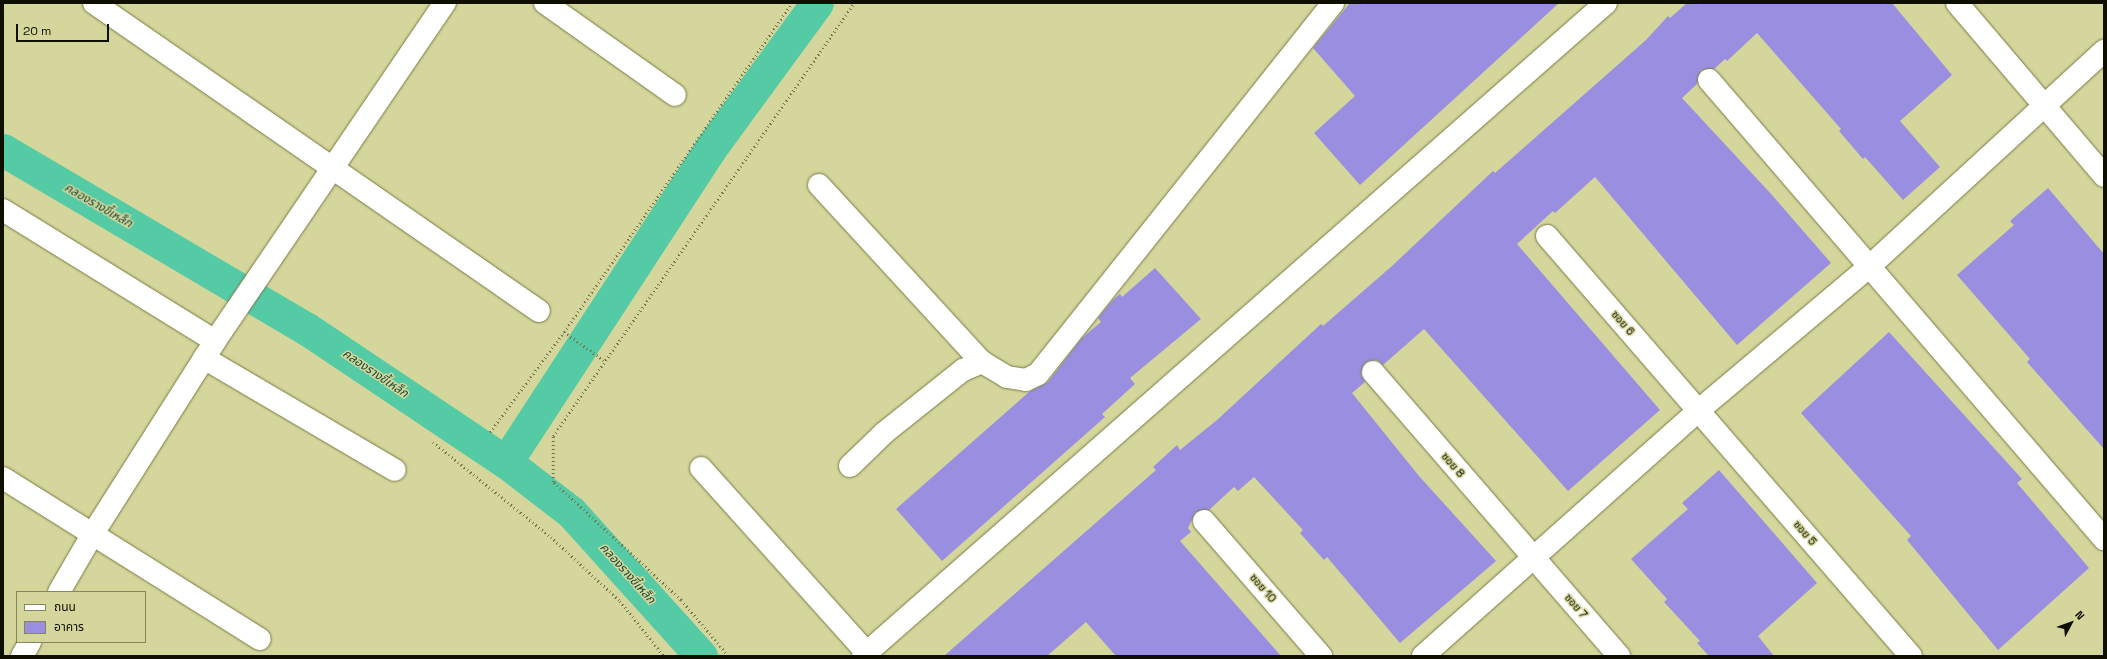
<!DOCTYPE html>
<html>
<head>
<meta charset="utf-8">
<style>
  body { margin:0 }
  #map { position:relative; width:2107px; height:659px; overflow:hidden; background:#d5d69c; font-family:"Space Grotesk","Noto Sans Thai",sans-serif }
  div>[style] { position:absolute }
  [style*='--x'] { left:calc(var(--x)*1px); top:calc(var(--y)*1px); width:calc(var(--w)*1px); rotate:calc(var(--a)*1deg) }
  .canal>* { height:33px; margin:-16.5px; padding:0 16.5px; transform-origin:16.5px; border-radius:16.5px; background:#54cba5 }
  .building>* { inset:0; background:#9a8ee1 }
  .path>* { height:2.5px; margin-top:-1.25px; transform-origin:0; background:repeating-linear-gradient(90deg,#73734f 0 1px,transparent 0 4px) }
  .roads { filter:drop-shadow(0 0 1px #797a42) drop-shadow(0 0 1px #797a42) }
  .minor>* { height:22px; margin:-11px; padding:0 11px; transform-origin:11px; border-radius:11px; background:#fff }
  span { translate:-50% -50%; white-space:nowrap; text-align:center; line-height:1.15; -webkit-text-stroke:3px #d5d69c; paint-order:stroke }
  .street-label { font-size:11px; color:#0f0f00 }
  .water-label { font-size:12px; color:#144738; font-style:italic }
  .frame { position:absolute; inset:0; border:4px solid #0f0f00; pointer-events:none }
  .legend { position:absolute; left:16px; top:591px; width:130px; height:52px; box-sizing:border-box; background:#d5d69c; border:1px solid #86865e; margin:0; padding:5px 7px; list-style:none; font-size:12px; color:#0f0f00 }
  .legend li { display:flex; align-items:center; gap:8px; height:20px }
  .legend b { width:20px; border:1px solid #86865e }
  .north { position:absolute; left:2051px; top:603px; width:40px; height:40px; -webkit-text-stroke:3px #d5d69c; paint-order:stroke; rotate:49deg; font-size:11px; font-weight:700; line-height:16px; text-align:center; color:#0f0f00 }
  .north::after { content:''; display:block; margin:auto; width:14px; height:18px; background:#0f0f00; clip-path:polygon(50% 0,100% 100%,50% 72%,0 100%) }
  .scale { position:absolute; left:16px; top:24px; width:93px; height:18px; box-sizing:border-box; border:2px solid #0f0f00; border-top:0; padding-left:5px; font-size:12px; line-height:14px; white-space:nowrap; color:#0f0f00; -webkit-text-stroke:3px #d5d69c; paint-order:stroke }
</style>
</head>
<body>
<div id="map">
  <div class="canal">
    <i style="--x:3;--y:150;--w:353;--a:30.5"></i>
    <i style="--x:307;--y:329;--w:239;--a:33.8"></i>
    <i style="--x:506;--y:462;--w:82;--a:37.6"></i>
    <i style="--x:571;--y:512;--w:194;--a:47.9"></i>
    <i style="--x:506;--y:462;--w:374;--a:-56.9"></i>
    <i style="--x:710;--y:149;--w:181;--a:-53.8"></i>
  </div>
  <div class="building">
    <i style="clip-path:polygon(1350px 3px,1559px 3px,1360px 185px,1314px 133px,1355px 96px,1313px 48px)"></i>
    <i style="clip-path:polygon(1687px 3px,1892px 3px,1952px 75px,1900px 121px,1940px 167px,1903px 200px,1865px 157px,1863px 159px,1839px 131px,1841px 129px,1757px 33px,1727px 61px,1725px 59px,1714px 69px,1701px 70px,1697px 84px,1682px 98px,1772px 195px,1831px 263px,1737px 345px,1595px 177px,1555px 213px,1553px 211px,1517px 244px,1660px 410px,1568px 491px,1424px 329px,1383px 365px,1377px 360px,1365px 363px,1361px 374px,1365px 382px,1352px 393px,1419px 476px,1496px 561px,1400px 643px,1327px 557px,1324px 560px,1300px 533px,1303px 530px,1254px 477px,1238px 491px,1234px 487px,1209px 510px,1196px 512px,1188px 528px,1191px 532px,1180px 541px,1281px 656px,1116px 656px,1086px 622px,1047px 656px,944px 656px,1156px 470px,1153px 467px,1177px 445px,1180px 450px,1217px 420px,1321px 324px,1323px 326px,1392px 266px,1493px 171px,1495px 173px,1646px 40px,1668px 16px,1670px 18px)"></i>
    <i style="clip-path:polygon(2048px 188px,2104px 254px,2104px 449px,2027px 362px,2030px 359px,1957px 275px,2014px 225px,2010px 221px)"></i>
    <i style="clip-path:polygon(1155px 268px,1201px 319px,1130px 378px,1135px 384px,1102px 414px,1105px 417px,942px 561px,896px 509px,1029px 392px,1048px 382px,1082px 338px,1101px 322px,1098px 318px,1113px 300px,1120px 294px,1122px 297px)"></i>
    <i style="clip-path:polygon(1889px 332px,2022px 479px,2017px 483px,2089px 568px,1998px 650px,1907px 540px,1911px 536px,1801px 413px)"></i>
    <i style="clip-path:polygon(1719px 470px,1817px 583px,1758px 636px,1774px 656px,1709px 656px,1697px 643px,1700px 641px,1664px 602px,1667px 599px,1631px 559px,1688px 509px,1682px 503px)"></i>
  </div>
  <div class="path">
    <i style="--x:564;--y:332;--w:50;--a:35.3"></i>
    <i style="--x:490;--y:432;--w:124;--a:-53.5"></i>
    <i style="--x:564;--y:332;--w:400;--a:-55.3"></i>
    <i style="--x:433;--y:442;--w:151;--a:38.8"></i>
    <i style="--x:551;--y:537;--w:94;--a:42.8"></i>
    <i style="--x:620;--y:601;--w:70;--a:51.3"></i>
    <i style="--x:728;--y:656;--w:73;--a:-130"></i>
    <i style="--x:681;--y:600;--w:174;--a:-137.3"></i>
    <i style="--x:553;--y:482;--w:46;--a:-90"></i>
    <i style="--x:553;--y:436;--w:527;--a:-55.19"></i>
  </div>
  <div class="roads">
    <div class="minor">
      <i style="--x:94;--y:3;--w:541;--a:34.69"></i>
      <i style="--x:545;--y:3;--w:159;--a:35.3"></i>
      <i style="--x:1957;--y:3;--w:227;--a:49.6"></i>
      <i style="--x:1709;--y:80;--w:606;--a:49.29"></i>
      <i style="--x:819;--y:185;--w:241;--a:47.4"></i>
      <i style="--x:3;--y:210;--w:249;--a:31.7"></i>
      <i style="--x:1547;--y:236;--w:556;--a:49.09"></i>
      <i style="--x:204;--y:358;--w:221;--a:30.4"></i>
      <i style="--x:1373;--y:372;--w:376;--a:49.1"></i>
      <i style="--x:850;--y:466;--w:47;--a:-44.1"></i>
      <i style="--x:884;--y:433;--w:101;--a:-38.6"></i>
      <i style="--x:963;--y:370;--w:21;--a:-23"></i>
      <i style="--x:982;--y:362;--w:29;--a:31"></i>
      <i style="--x:1007;--y:377;--w:19;--a:9"></i>
      <i style="--x:1026;--y:380;--w:13;--a:-27"></i>
      <i style="--x:1038;--y:374;--w:474;--a:-51.5"></i>
      <i style="--x:701;--y:468;--w:249;--a:48.1"></i>
      <i style="--x:3;--y:478;--w:303;--a:32.1"></i>
      <i style="--x:1204;--y:521;--w:179;--a:49.1"></i>
      <i style="--x:59;--y:592;--w:66;--a:-59.9"></i>
      <i style="--x:92;--y:535;--w:230;--a:-57.6"></i>
      <i style="--x:215;--y:341;--w:409;--a:-55.8"></i>
      <i style="--x:22;--y:656;--w:16;--a:-60"></i>
      <i style="--x:863;--y:656;--w:989;--a:-41.31"></i>
      <i style="--x:1423;--y:656;--w:370;--a:-41.7"></i>
      <i style="--x:1699;--y:410;--w:224;--a:-40.1"></i>
      <i style="--x:1870;--y:266;--w:318;--a:-42.6"></i>
    </div>
  </div>
  <div class="street-label">
    <span style="left:1623px;top:323px;rotate:49deg">ซอย 6</span>
    <span style="left:1453px;top:465px;rotate:49deg">ซอย 8</span>
    <span style="left:1805px;top:533px;rotate:49deg">ซอย 5</span>
    <span style="left:1263px;top:588px;rotate:49deg">ซอย 10</span>
    <span style="left:1576px;top:606px;rotate:49deg">ซอย 7</span>
  </div>
  <div class="water-label">
    <span style="left:98px;top:206px;rotate:30deg">คลองรางขี้เหล็ก</span>
    <span style="left:375px;top:374px;rotate:34deg">คลองรางขี้เหล็ก</span>
    <span style="left:627px;top:574px;rotate:48deg">คลองรางขี้เหล็ก</span>
  </div>
  <div class="frame"></div>
  <ul class="legend">
  <li><b style="height:5px;background:#fff"></b>ถนน</li>
  <li><b style="height:11px;background:#9a8ee1"></b>อาคาร</li>
  </ul>
  <div class="north">N</div>
  <div class="scale">20 m</div>
</div>
</body>
</html>
